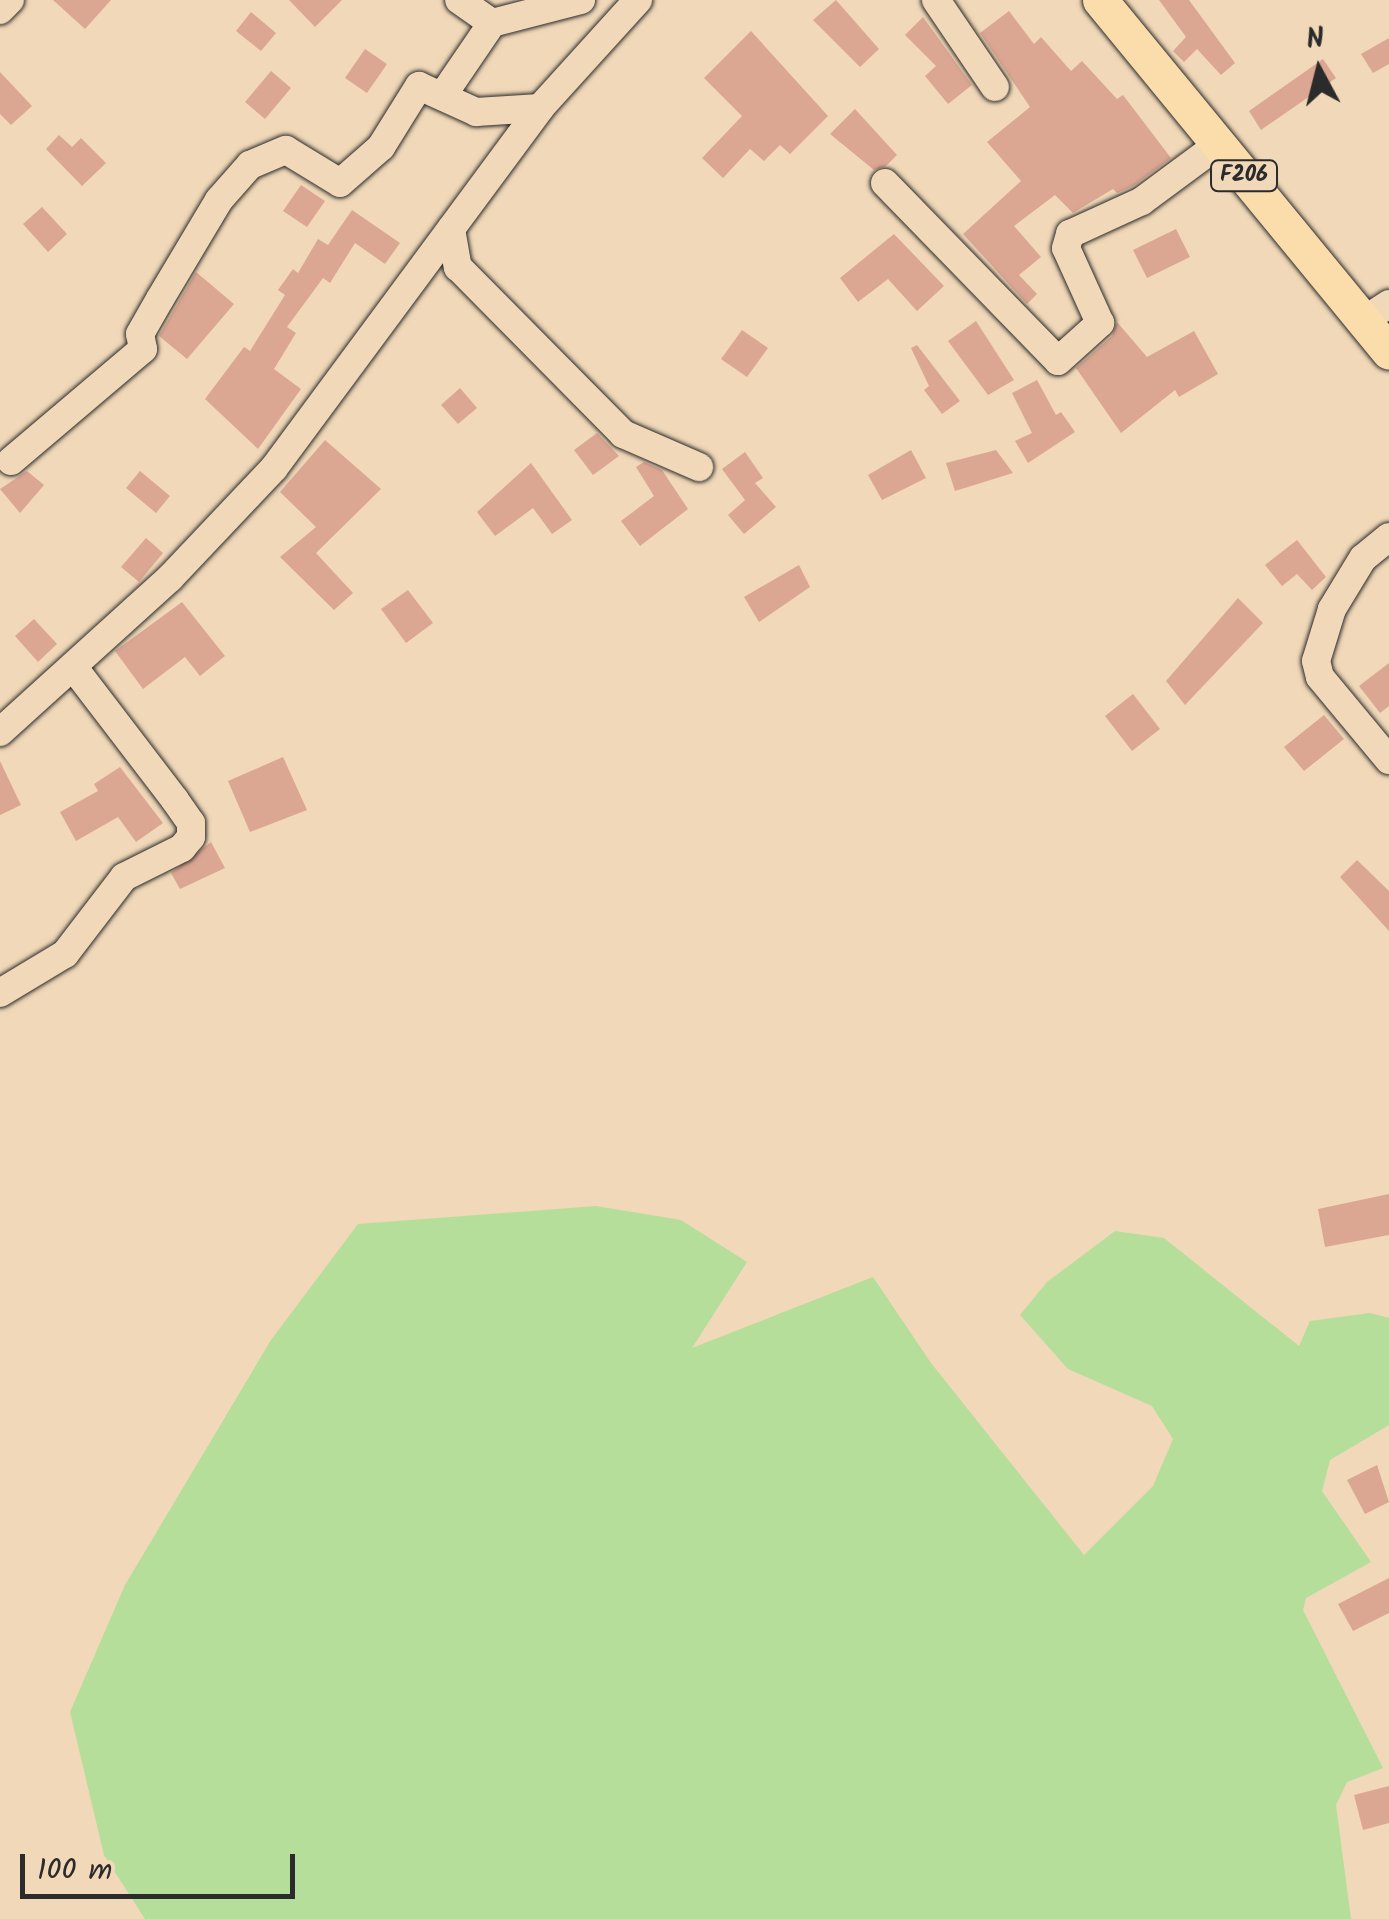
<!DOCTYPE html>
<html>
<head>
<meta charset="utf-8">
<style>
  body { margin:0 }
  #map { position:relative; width:1389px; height:1919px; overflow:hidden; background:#f0d8b8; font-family:Kalam,sans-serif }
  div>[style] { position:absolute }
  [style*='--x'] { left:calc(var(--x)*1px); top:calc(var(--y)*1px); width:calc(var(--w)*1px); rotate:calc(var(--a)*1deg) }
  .green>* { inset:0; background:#b5de9b }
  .building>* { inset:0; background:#dca792 }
  .roads { filter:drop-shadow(0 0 2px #2b2b2b) drop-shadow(0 0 2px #2b2b2b) }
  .minor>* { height:28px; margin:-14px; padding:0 14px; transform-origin:14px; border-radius:14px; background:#f0d8b8 }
  .major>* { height:35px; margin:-17.5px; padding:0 17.5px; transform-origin:17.5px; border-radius:17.5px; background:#faddab }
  span { translate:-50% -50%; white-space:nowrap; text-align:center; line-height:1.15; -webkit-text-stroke:9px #f0d8b8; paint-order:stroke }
  .shield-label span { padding:2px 8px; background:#f0d8b8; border:2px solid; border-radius:8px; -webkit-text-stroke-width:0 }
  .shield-label { font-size:22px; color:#2b2b2b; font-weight:700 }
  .north { position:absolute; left:1269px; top:20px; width:100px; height:100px; -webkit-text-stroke:8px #f0d8b8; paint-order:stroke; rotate:353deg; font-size:28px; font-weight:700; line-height:40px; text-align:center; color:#2b2b2b }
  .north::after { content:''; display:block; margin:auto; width:35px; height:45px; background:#2b2b2b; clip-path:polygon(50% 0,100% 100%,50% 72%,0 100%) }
  .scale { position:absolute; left:20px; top:1854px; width:275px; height:45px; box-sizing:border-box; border:5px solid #2b2b2b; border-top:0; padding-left:12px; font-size:30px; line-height:35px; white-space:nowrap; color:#2b2b2b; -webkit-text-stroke:8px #f0d8b8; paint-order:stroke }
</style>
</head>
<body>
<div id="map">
  <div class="green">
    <i style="clip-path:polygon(596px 1206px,681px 1220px,747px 1262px,692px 1348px,873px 1277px,931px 1363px,1084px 1555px,1153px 1486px,1173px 1439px,1152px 1406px,1068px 1369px,1020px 1315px,1047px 1282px,1115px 1231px,1164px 1238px,1299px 1346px,1310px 1321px,1370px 1313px,1389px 1318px,1389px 1425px,1330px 1460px,1322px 1491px,1371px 1562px,1306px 1598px,1303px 1610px,1383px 1768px,1347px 1782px,1336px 1805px,1351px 1919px,145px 1919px,104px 1855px,70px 1712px,125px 1585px,271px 1340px,358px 1224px)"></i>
  </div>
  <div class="building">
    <i style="clip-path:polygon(53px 0,111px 0,85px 29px)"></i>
    <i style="clip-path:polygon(289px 0,342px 0,315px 27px)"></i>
    <i style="clip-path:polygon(836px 0,879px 49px,860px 67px,813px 20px)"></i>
    <i style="clip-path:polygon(1159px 0,1189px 0,1235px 63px,1221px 75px,1197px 49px,1184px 62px,1173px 51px,1186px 37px)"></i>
    <i style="clip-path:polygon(1009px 11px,1034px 44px,1041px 37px,1071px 71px,1082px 61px,1117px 99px,1123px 95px,1171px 158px,1133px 186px,1117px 193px,1113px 189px,1073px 213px,1055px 195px,1014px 226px,1041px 257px,1019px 275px,1037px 294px,1027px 304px,963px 234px,1021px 181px,987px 142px,1030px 107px,980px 33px)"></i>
    <i style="clip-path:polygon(251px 12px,276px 33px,261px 51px,236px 31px)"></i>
    <i style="clip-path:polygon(923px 17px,972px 85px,948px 104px,925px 76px,936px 66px,905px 35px)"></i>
    <i style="clip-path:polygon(751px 31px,828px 116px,790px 154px,780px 145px,764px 161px,750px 149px,723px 178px,702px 158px,742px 116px,704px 78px)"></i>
    <i style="clip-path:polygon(1389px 38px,1389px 64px,1373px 73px,1361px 54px)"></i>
    <i style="clip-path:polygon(365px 49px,387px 64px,367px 93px,345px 78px)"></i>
    <i style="clip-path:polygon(1323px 59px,1336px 78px,1261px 130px,1249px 111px)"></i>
    <i style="clip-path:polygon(271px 71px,291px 88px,265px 119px,245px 102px)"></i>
    <i style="clip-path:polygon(0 72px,32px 106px,11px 125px,0 114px)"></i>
    <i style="clip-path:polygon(855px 109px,897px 155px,886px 166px,874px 170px,830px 134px)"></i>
    <i style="clip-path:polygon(59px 135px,72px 147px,81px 138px,106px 163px,82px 186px,46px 149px)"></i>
    <i style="clip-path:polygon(301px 185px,325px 201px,307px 227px,283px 211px)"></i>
    <i style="clip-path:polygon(42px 207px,67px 234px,48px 252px,23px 224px)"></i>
    <i style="clip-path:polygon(352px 210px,400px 243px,385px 264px,355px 243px,330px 283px,323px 278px,287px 327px,296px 333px,274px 369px,301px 389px,258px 449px,205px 399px,244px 347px,250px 351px,285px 295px,278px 290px,293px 269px,298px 273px,318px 239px,328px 245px)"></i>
    <i style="clip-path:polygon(1176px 229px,1190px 257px,1147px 278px,1133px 250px)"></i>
    <i style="clip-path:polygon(894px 234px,944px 286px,917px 311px,888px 279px,858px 302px,840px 278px)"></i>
    <i style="clip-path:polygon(196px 272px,234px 304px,187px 359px,159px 336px)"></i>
    <i style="clip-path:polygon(976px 321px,1014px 380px,988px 395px,948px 341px)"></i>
    <i style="clip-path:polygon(1117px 322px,1147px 357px,1194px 331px,1218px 374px,1179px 397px,1175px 390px,1121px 433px,1076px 368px,1112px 336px)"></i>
    <i style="clip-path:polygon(742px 330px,768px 348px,747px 377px,721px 359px)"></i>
    <i style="clip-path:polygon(917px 345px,960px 401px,942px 414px,924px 390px,929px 386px,911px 348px)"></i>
    <i style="clip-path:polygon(1037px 380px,1056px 415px,1061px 412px,1075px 432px,1028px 463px,1015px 441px,1032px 433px,1012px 393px)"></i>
    <i style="clip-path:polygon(460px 388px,477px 408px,458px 424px,441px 405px)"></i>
    <i style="clip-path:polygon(597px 433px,619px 456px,593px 475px,574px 450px)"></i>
    <i style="clip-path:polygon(325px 440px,381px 489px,316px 553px,353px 593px,334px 610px,280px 557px,316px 527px,280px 492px)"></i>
    <i style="clip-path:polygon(911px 450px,926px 478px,882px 500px,868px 475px)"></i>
    <i style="clip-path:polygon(996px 450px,1013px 473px,955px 491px,946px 463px)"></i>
    <i style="clip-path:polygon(745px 452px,763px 478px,755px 483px,776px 507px,744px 534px,728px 515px,745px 500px,722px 469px)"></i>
    <i style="clip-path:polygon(644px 462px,662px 470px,688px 509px,640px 546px,621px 521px,654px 496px,636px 467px)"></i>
    <i style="clip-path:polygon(531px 463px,572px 520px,552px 534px,533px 508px,495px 536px,477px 512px)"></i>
    <i style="clip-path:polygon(27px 471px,44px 485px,20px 513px,0 489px)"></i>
    <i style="clip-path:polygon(140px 471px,170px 496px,156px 513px,126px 488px)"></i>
    <i style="clip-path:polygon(146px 538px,163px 553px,139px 582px,121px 567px)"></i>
    <i style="clip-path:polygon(1297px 540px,1326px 577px,1312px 590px,1297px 574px,1282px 586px,1265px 565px)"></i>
    <i style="clip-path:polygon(799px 565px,810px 587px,759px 622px,744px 597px)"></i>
    <i style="clip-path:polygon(408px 590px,433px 623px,406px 643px,381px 609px)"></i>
    <i style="clip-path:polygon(1238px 598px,1263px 623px,1185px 705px,1166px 681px)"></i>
    <i style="clip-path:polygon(182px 602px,225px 656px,200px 676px,185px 657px,143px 689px,115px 651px)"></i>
    <i style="clip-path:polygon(34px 619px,57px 644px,38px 662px,15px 636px)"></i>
    <i style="clip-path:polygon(1389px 663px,1389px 706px,1380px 713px,1359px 686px)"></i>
    <i style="clip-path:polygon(1133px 694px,1160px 729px,1132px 751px,1105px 716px)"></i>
    <i style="clip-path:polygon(1324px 715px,1344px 739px,1304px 771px,1284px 747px)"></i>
    <i style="clip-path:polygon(283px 757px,307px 810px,250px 832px,228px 781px)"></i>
    <i style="clip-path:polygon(0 761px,21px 805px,0 815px)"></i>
    <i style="clip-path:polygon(120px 767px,163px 823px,136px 842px,118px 817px,76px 841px,60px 812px,98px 791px,94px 784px)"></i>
    <i style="clip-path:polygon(211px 842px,225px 868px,180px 889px,171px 873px)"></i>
    <i style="clip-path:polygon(1357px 860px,1389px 891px,1389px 931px,1340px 877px)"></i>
    <i style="clip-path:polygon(1389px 1194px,1389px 1235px,1325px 1247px,1318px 1209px)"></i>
    <i style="clip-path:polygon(1377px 1465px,1389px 1502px,1365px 1514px,1347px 1480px)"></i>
    <i style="clip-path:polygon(1389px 1578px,1389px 1613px,1353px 1631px,1338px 1604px)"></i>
    <i style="clip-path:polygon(1389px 1786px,1389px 1823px,1363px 1830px,1354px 1795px)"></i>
  </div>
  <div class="roads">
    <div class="minor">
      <i style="--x:936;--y:0;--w:105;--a:55.9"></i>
      <i style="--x:0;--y:10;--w:14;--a:-45"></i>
      <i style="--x:492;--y:23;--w:92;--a:-14.5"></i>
      <i style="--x:445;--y:92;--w:83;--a:-55.7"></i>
      <i style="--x:492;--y:23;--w:40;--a:-145.1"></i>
      <i style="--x:885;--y:183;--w:248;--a:45.8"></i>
      <i style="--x:1058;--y:361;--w:57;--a:-42.1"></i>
      <i style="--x:1100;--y:323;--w:82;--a:-114.4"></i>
      <i style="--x:1066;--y:248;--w:15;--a:-74"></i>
      <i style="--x:1070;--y:234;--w:79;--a:-24.6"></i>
      <i style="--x:1142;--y:201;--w:96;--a:-36.5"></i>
      <i style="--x:451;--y:229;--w:39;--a:80"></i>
      <i style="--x:458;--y:267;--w:235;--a:45.3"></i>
      <i style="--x:623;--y:434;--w:83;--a:23.5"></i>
      <i style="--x:1363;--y:321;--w:31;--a:-33"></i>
      <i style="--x:11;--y:461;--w:173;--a:-40.3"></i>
      <i style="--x:143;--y:349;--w:15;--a:-101"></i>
      <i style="--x:140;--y:334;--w:40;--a:-60.3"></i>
      <i style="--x:160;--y:299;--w:115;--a:-59.2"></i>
      <i style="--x:219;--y:200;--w:47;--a:-48.5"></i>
      <i style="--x:250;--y:165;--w:39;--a:-23"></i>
      <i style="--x:286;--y:150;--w:63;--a:31.4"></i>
      <i style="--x:340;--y:183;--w:55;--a:-41.3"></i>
      <i style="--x:381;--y:147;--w:72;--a:-58.1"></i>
      <i style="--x:419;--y:86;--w:63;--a:24.5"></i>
      <i style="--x:476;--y:112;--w:64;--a:-3.6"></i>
      <i style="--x:1389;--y:537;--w:33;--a:141"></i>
      <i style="--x:1363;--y:558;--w:60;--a:121.3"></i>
      <i style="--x:1332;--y:609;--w:54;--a:107.1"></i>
      <i style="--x:1316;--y:661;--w:16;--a:76"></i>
      <i style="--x:1320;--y:677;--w:108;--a:50.3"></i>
      <i style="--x:0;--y:732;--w:229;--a:-42.2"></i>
      <i style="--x:170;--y:578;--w:151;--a:-46.6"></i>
      <i style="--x:274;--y:468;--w:448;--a:-53.5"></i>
      <i style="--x:540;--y:108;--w:146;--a:-47.8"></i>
      <i style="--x:0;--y:993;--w:76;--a:-31"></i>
      <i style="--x:65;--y:954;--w:97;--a:-52.5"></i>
      <i style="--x:124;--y:877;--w:65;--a:-26.6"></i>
      <i style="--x:182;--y:848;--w:14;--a:-51"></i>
      <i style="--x:191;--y:837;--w:14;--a:-90"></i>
      <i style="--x:191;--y:823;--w:28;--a:-125"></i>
      <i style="--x:175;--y:800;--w:166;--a:-127.4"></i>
    </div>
    <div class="major">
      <i style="--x:1100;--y:0;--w:455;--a:50.6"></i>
    </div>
  </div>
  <div class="shield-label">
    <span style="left:1244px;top:176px">F206</span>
  </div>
  <div class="north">N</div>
  <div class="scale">100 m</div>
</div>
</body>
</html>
